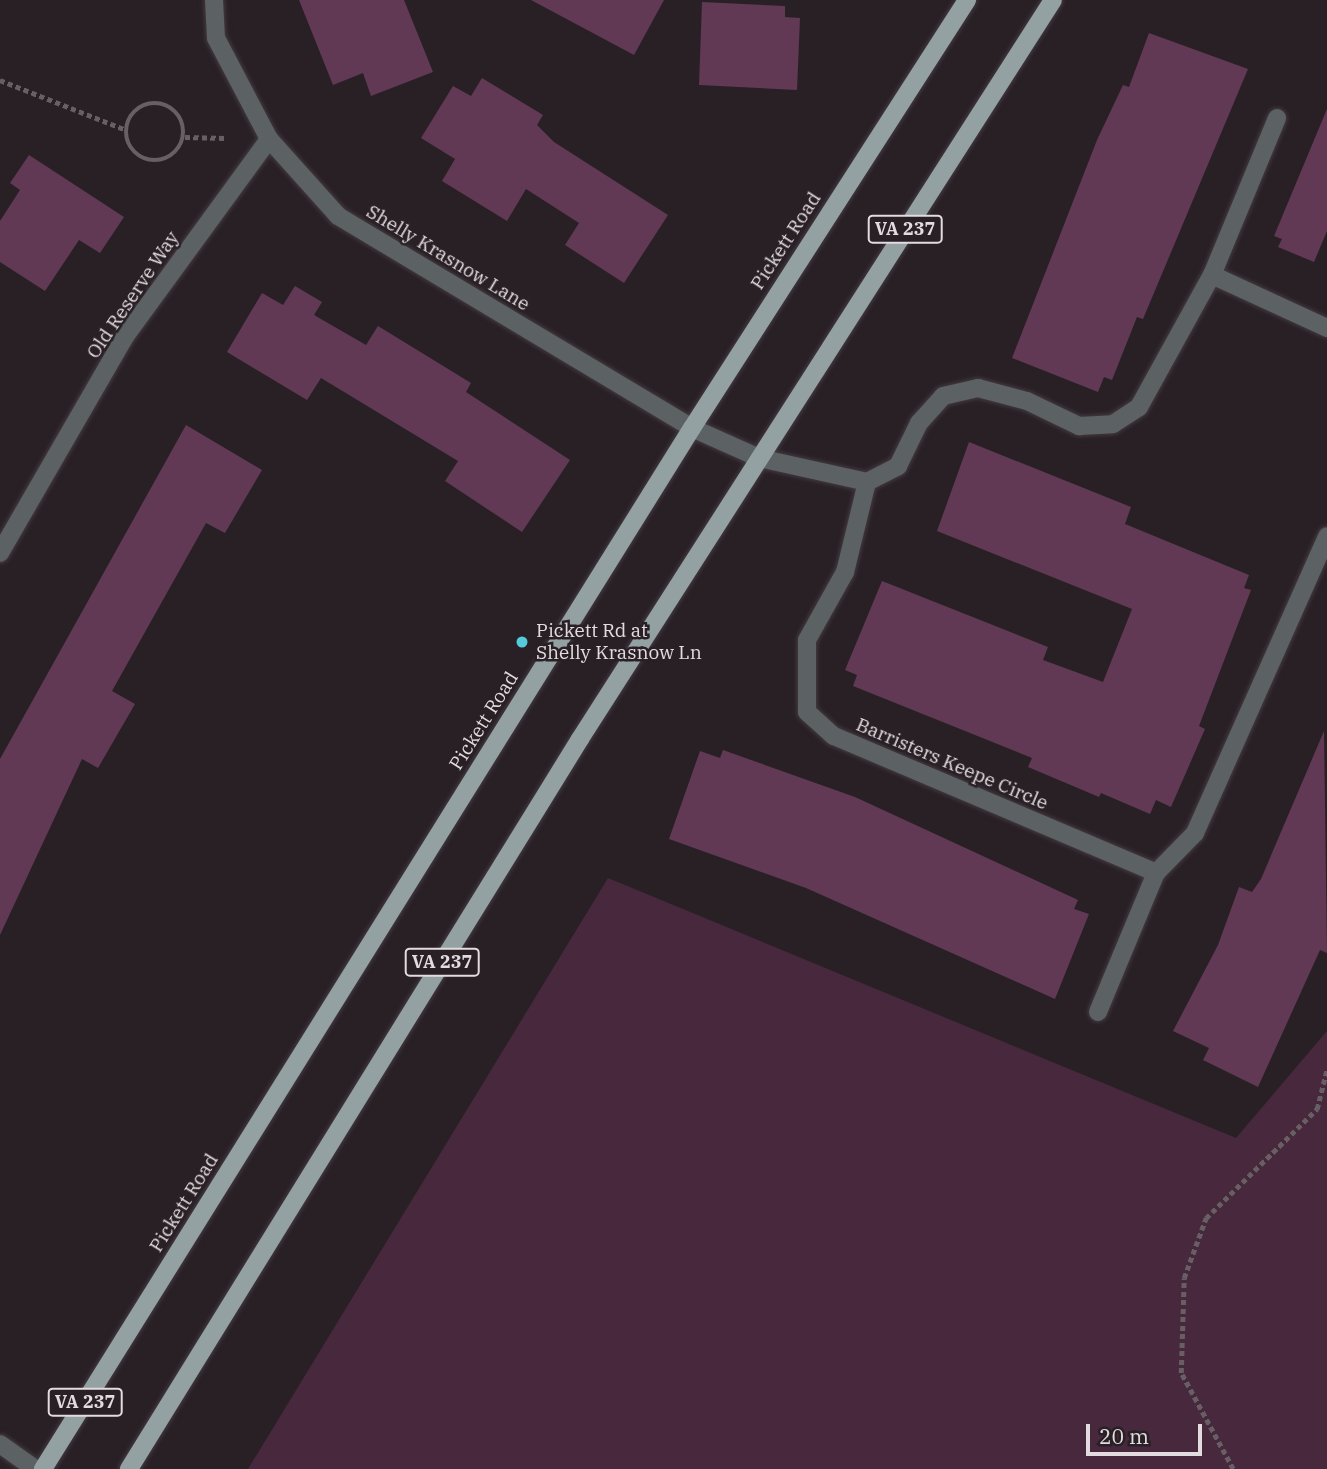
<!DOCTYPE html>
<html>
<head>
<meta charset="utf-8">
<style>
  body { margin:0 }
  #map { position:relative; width:1327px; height:1469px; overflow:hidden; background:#292026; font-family:"IBM Plex Serif",serif }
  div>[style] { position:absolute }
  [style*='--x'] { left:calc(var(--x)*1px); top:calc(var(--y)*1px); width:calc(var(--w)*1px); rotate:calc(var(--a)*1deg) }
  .green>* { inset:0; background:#47283d }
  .building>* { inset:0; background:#613954 }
  .path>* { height:4.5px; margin-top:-2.25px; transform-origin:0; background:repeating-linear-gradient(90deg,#675f64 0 5px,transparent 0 8.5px) }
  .path>.ring { margin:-2.25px; padding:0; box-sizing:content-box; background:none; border:4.5px solid #675f64; border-radius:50% }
  .roads { filter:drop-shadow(0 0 2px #433a40) drop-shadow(0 0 2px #433a40) }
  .minor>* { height:18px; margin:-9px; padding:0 9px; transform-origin:9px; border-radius:9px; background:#5c6263 }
  .major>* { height:18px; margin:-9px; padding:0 9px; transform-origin:9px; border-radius:9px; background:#94a1a3 }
  .dots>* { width:19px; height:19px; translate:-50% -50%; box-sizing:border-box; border:4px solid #292026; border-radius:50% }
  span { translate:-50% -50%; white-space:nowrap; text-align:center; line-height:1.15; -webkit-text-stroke:5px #292026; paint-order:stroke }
  .shield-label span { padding:2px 5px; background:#292026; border:2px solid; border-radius:5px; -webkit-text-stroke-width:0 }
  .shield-label { font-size:18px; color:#e2dbdf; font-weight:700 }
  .street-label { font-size:19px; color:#e2dbdf }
  .poi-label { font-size:19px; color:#e2dbdf }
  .left { translate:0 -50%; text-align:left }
  .scale { position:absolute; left:1086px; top:1424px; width:116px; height:32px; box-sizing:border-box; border:4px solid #e2dbdf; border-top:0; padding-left:9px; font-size:21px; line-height:24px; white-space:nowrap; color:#e2dbdf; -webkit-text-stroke:5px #292026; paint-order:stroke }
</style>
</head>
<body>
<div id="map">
  <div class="green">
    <i style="clip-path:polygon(608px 878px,1236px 1138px,1327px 1031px,1327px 1469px,248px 1469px)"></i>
  </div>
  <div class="building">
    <i style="clip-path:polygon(299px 0,404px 0,433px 72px,371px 96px,363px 73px,333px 85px)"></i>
    <i style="clip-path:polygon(531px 0,664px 0,634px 55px)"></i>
    <i style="clip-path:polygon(702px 2px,785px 6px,785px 17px,800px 18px,797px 90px,699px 85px)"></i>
    <i style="clip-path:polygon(1149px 33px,1248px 69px,1143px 319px,1137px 317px,1112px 380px,1104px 377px,1098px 392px,1012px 358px,1097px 140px,1123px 85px,1129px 87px)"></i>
    <i style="clip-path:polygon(482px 78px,543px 115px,537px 125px,554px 142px,668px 215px,624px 283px,565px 245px,579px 223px,526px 189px,507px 221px,442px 181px,455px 159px,421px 138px,453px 86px,471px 96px)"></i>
    <i style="clip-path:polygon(1327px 109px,1327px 231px,1314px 262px,1278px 247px,1282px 239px,1274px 236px)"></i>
    <i style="clip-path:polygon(29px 155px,124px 217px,100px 253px,79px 240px,45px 291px,0 262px,0 221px,20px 190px,10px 183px)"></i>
    <i style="clip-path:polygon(295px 286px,322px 302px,314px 315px,366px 345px,378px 326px,471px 383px,466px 392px,570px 460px,522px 532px,445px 481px,458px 461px,321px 378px,307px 400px,227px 352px,262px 293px,283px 305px)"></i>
    <i style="clip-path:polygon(186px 425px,262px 470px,225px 533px,206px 523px,112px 691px,135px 704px,98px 768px,82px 759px,0 935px,0 759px)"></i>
    <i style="clip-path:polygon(969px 442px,1131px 507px,1125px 524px,1249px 575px,1244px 588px,1251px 590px,1199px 726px,1205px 729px,1171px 807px,1156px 800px,1150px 814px,1101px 793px,1099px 797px,1028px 767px,1032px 758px,853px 686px,857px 675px,845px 670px,882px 581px,1048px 647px,1043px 660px,1103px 682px,1132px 609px,937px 531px)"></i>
    <i style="clip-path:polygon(1324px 731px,1327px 953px,1320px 950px,1258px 1087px,1203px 1060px,1209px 1048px,1173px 1031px,1218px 945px,1239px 887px,1252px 892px,1261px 879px)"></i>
    <i style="clip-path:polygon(723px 750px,855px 797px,1078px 900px,1074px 909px,1089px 914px,1055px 999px,806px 888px,669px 839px,700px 751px,720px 758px)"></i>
  </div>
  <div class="path">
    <i style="--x:0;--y:80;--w:136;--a:21.6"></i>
    <i class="ring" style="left:126px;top:103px;width:53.5px;height:53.5px"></i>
    <i style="--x:185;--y:137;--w:41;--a:1.4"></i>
    <i style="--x:1233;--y:1469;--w:109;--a:-118.4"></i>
    <i style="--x:1181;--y:1373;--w:95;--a:-88.2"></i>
    <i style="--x:1184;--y:1278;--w:64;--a:-69.9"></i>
    <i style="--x:1206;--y:1218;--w:156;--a:-44.5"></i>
    <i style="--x:1317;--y:1109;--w:41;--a:-76"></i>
  </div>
  <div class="roads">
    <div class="minor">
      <i style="--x:214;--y:0;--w:38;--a:87"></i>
      <i style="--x:216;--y:38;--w:114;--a:62.3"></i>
      <i style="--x:269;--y:139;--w:103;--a:48.1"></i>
      <i style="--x:338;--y:216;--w:413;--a:30.9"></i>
      <i style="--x:692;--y:428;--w:73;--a:24.1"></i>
      <i style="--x:759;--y:458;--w:111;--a:12.5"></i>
      <i style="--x:867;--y:482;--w:35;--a:-27"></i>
      <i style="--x:898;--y:466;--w:48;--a:-64"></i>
      <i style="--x:919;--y:423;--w:36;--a:-48"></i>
      <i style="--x:943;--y:396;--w:36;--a:-13"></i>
      <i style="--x:978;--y:388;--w:51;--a:14.9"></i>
      <i style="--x:1027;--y:401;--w:58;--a:25.7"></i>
      <i style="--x:1079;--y:426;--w:34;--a:-3"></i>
      <i style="--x:1113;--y:424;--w:31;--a:-33"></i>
      <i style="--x:1139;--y:407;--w:151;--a:-61.1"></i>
      <i style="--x:1212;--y:275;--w:170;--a:-67.5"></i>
      <i style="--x:1212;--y:275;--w:127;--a:24.7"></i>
      <i style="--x:867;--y:482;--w:93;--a:103.7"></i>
      <i style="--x:845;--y:572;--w:78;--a:119.2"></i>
      <i style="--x:807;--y:640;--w:72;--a:90"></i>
      <i style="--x:807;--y:712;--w:36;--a:42"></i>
      <i style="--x:834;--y:736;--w:350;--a:23"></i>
      <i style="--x:0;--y:553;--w:248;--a:-60"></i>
      <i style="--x:124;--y:338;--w:246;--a:-53.9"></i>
      <i style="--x:1098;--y:1012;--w:151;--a:-67.4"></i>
      <i style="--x:1156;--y:873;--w:56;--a:-45.7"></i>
      <i style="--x:1195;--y:833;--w:325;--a:-66"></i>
      <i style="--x:0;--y:1444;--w:43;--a:35.5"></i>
    </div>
    <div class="major">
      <i style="--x:43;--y:1469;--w:1227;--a:-58.06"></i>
      <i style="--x:692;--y:428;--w:509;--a:-57.28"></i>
      <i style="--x:129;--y:1469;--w:858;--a:-58.29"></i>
      <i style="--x:580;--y:739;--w:877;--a:-57.38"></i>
    </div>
  </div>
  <div class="dots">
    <i style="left:522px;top:642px;background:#53cbdc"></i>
  </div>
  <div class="shield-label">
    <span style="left:905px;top:229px">VA 237</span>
    <span style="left:442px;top:962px">VA 237</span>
    <span style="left:85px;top:1402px">VA 237</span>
  </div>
  <div class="street-label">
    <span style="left:786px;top:241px;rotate:-57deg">Pickett Road</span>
    <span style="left:448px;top:258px;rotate:31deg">Shelly Krasnow Lane</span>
    <span style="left:133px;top:295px;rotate:-56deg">Old Reserve Way</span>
    <span style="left:484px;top:721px;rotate:-58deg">Pickett Road</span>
    <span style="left:952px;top:764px;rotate:23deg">Barristers Keepe Circle</span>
    <span style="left:184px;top:1203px;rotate:-58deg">Pickett Road</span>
  </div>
  <div class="poi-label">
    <span class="left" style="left:536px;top:642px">Pickett Rd at<br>Shelly Krasnow Ln</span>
  </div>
  <div class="scale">20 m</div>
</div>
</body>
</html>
